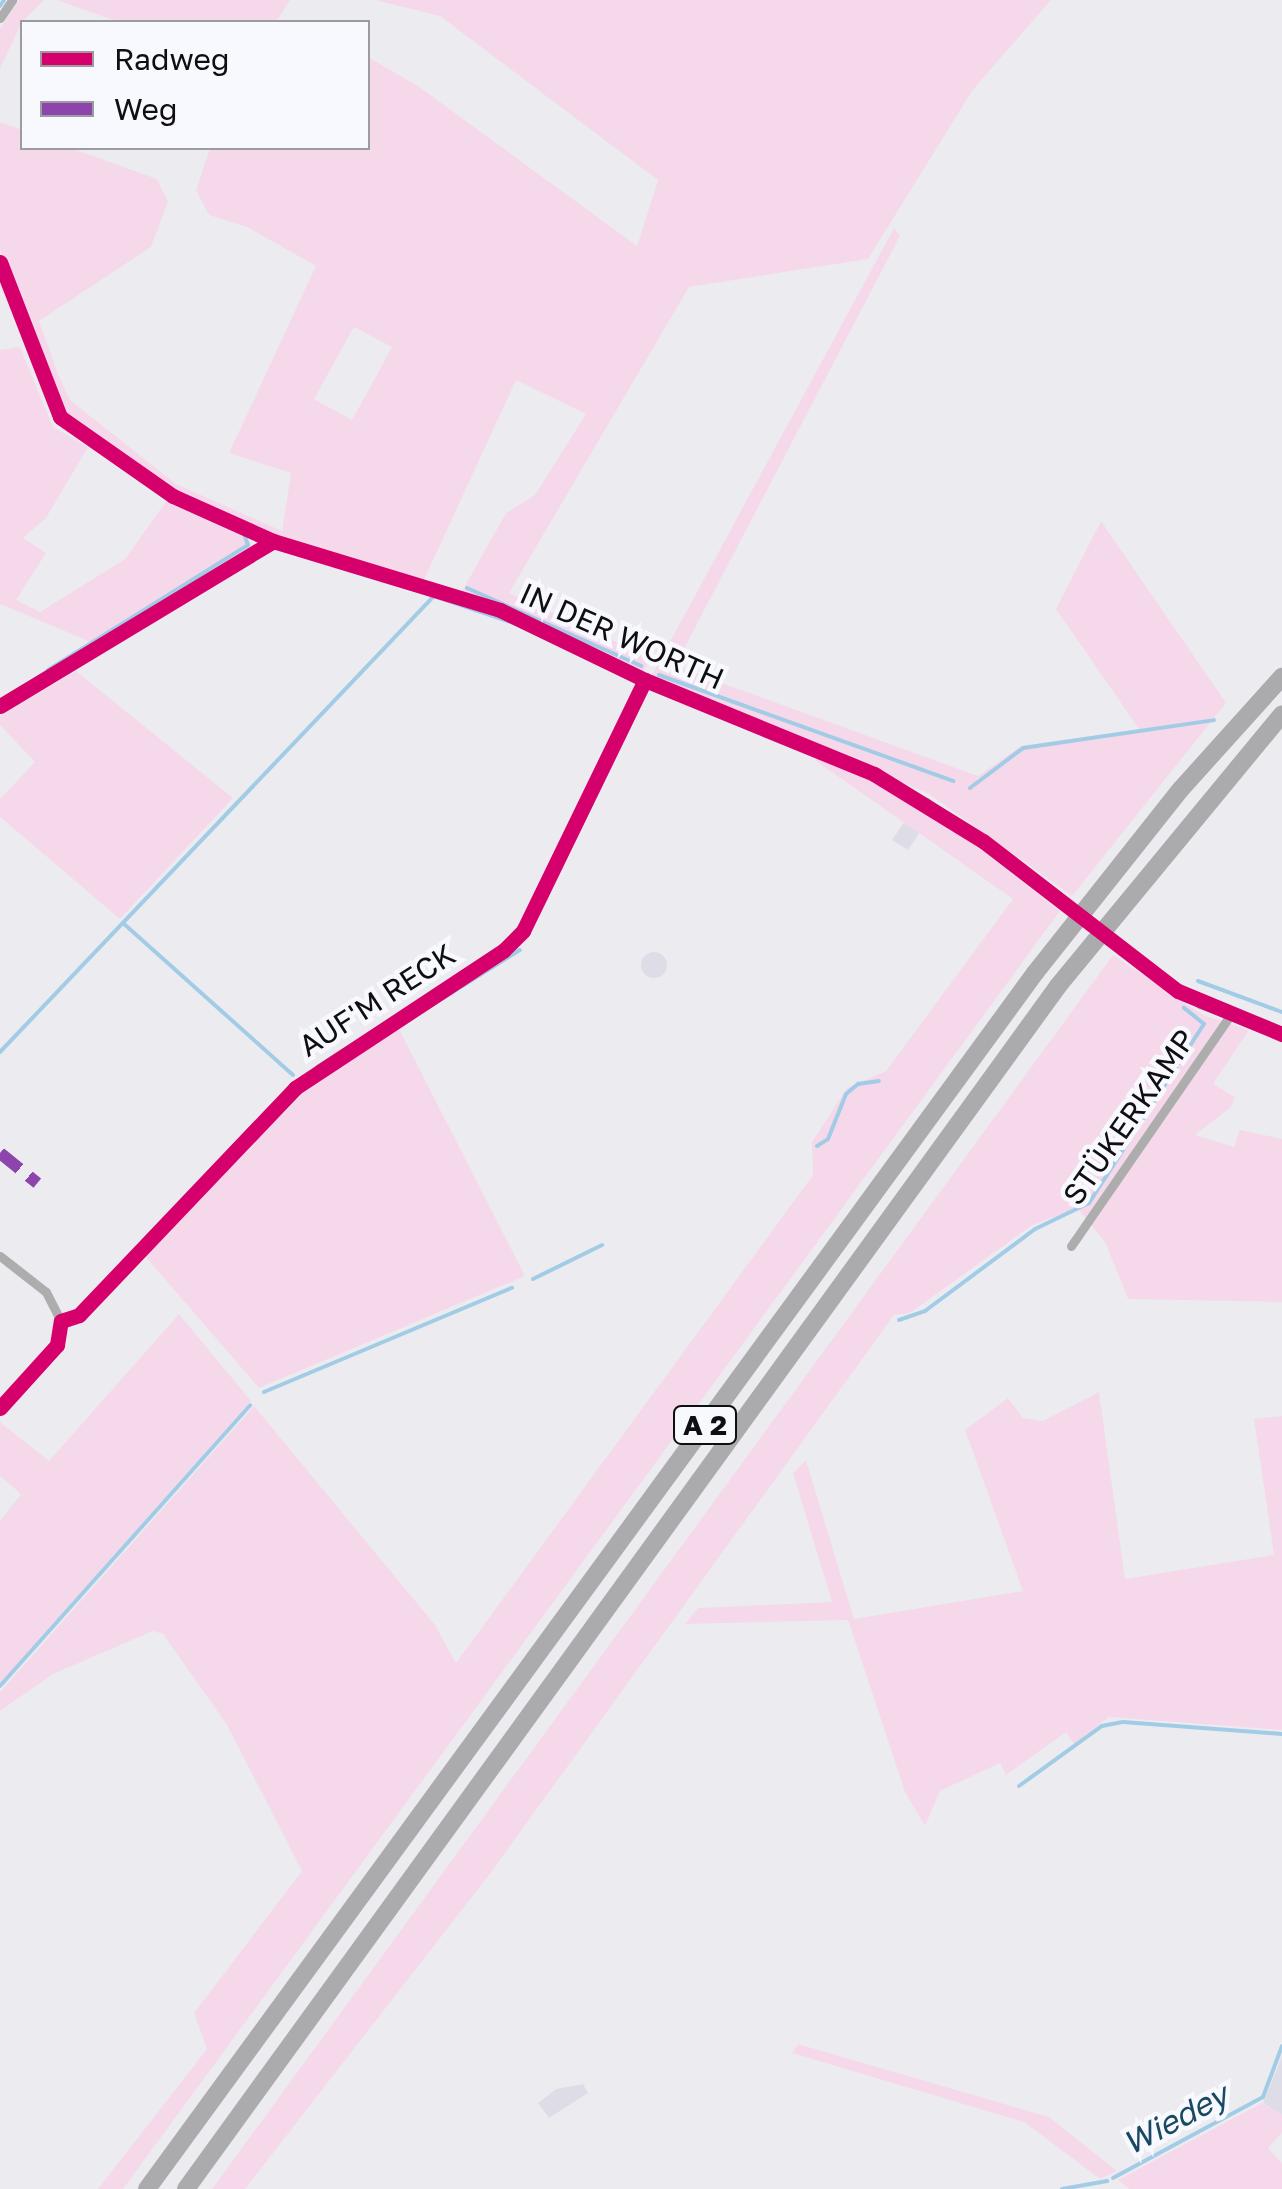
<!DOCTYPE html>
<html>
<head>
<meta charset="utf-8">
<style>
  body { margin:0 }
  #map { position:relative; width:1282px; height:2189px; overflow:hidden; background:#ececf0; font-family:"Golos Text",sans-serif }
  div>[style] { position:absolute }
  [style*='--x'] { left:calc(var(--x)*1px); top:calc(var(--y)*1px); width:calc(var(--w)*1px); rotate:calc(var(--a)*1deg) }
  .built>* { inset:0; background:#dedde7 }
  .round { border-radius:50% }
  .green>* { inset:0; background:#f5d9eb }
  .stream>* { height:4px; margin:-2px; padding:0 2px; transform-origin:2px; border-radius:2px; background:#a2cce6 }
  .street>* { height:9px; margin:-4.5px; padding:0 4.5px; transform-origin:4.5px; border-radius:4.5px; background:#adadae }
  .highway>* { height:18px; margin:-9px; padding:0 9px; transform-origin:9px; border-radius:9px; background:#abaaac }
  .street-bridge>* { height:9px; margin:-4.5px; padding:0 4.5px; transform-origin:4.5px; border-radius:4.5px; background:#adadae }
  .quiet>* { height:12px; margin-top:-6px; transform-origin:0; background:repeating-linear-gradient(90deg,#8e44ad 0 25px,transparent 0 37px) }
  .cycleway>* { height:15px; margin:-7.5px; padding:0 7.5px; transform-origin:7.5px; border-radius:7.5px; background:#d6006c }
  span { translate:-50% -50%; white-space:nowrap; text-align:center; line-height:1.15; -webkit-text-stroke:9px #f8f8ff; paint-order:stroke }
  .shield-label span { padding:2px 8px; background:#f8f8ff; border:2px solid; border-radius:8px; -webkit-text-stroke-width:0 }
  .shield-label { font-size:28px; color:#0f0f11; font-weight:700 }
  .street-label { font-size:30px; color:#0f0f11 }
  .water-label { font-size:32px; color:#194962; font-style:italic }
  .legend { position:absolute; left:20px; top:20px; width:350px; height:130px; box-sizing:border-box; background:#f8f8ff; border:2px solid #9b9ba0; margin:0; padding:12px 18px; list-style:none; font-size:30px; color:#0f0f11 }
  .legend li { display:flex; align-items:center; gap:20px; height:50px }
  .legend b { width:50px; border:2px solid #9b9ba0 }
</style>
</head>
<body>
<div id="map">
  <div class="built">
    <i style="clip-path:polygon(905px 821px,920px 832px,908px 850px,892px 840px)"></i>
    <i class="round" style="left:641px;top:952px;width:26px;height:26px"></i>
    <i style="clip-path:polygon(1282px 2056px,1282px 2115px,1263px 2103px)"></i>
    <i style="clip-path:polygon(583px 2084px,588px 2093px,549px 2118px,538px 2103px,556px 2089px)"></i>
  </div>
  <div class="green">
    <i style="clip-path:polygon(19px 0,44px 0,22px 22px,0 69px,0 29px)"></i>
    <i style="clip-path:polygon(57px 0,290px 0,276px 22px,119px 22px)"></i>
    <i style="clip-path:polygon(evenodd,375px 0,1051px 0,972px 91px,868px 259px,689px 287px,509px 593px,651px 658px,643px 673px,580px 638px,461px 593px,506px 513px,535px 495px,586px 414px,516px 380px,424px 580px,281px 538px,174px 493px,63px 415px,15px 297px,0 249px,0 122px,22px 130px,22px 148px,71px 148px,157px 179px,168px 202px,151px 247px,39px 321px,58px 374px,70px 400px,176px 484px,282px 531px,291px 473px,229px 453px,316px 266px,247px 227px,209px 215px,196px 190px,210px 148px,368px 148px,368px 57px,418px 86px,637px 246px,658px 180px,440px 16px,375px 0,354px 327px,392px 347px,352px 420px,314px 399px,354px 327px)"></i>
    <i style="clip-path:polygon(894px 228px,900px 236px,675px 666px,978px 776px,1021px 746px,1139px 729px,1056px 609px,1101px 521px,1226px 703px,1072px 896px,929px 794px,651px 677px)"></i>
    <i style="clip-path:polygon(20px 347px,53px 427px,88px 447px,46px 518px,23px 538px,46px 553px,16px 600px,40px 612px,125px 559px,167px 500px,247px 538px,243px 550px,91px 642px,0 604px,0 350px)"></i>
    <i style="clip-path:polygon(76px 671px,233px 798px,120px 919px,0 817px,0 799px,35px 762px,0 725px,0 716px)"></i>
    <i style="clip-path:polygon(818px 756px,923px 805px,1060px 911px,123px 2189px,98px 2189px,207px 2049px,194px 2013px,302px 1871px,227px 1725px,163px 1634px,153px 1631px,53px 1674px,0 1711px,0 1692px,254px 1406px,435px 1625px,456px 1663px,813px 1175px,812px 1142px,847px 1088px,886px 1071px,1013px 899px,816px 761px)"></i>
    <i style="clip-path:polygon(1113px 955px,1203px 1015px,1249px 1030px,1213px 1084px,1235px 1097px,1231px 1107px,1195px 1135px,1234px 1147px,1240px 1130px,1282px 1139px,1282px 1302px,1128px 1299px,1105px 1242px,1077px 1208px,1031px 1226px,910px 1313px,894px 1315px,489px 1875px,245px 2189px,212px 2189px)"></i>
    <i style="clip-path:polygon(398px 1027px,525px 1276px,259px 1388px,144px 1255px,301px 1095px)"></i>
    <i style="clip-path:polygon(179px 1314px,251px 1401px,0 1683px,0 1521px,21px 1494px,0 1476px,0 1422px,49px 1461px)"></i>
    <i style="clip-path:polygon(1099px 1392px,1125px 1579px,1274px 1555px,1254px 1419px,1282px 1416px,1282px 1730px,1109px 1717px,1074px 1744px,1066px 1732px,1006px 1775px,1000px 1763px,940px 1791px,925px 1826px,905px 1792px,848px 1620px,685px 1624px,698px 1608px,832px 1602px,793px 1473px,806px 1460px,854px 1619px,1023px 1591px,965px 1430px,1008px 1398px,1023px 1418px,1043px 1421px)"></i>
    <i style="clip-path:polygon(798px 2044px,1049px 2117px,1117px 2171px,1100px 2179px,1024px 2122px,792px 2053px)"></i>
    <i style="clip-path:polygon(1262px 2103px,1282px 2115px,1282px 2133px,1268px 2148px,1282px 2163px,1282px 2189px,1129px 2189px,1118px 2180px)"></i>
  </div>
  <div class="stream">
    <i style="--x:0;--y:6;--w:7;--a:-56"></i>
    <i style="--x:467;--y:588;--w:191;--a:24.1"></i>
    <i style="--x:48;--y:670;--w:236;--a:-32"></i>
    <i style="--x:248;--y:545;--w:12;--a:-110"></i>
    <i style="--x:244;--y:534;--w:81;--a:-155.3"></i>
    <i style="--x:659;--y:675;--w:313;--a:19.8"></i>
    <i style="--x:970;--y:788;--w:66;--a:-37"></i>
    <i style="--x:1023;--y:748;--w:193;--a:-8.3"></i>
    <i style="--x:542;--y:905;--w:237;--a:-64"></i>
    <i style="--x:123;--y:923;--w:228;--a:41.8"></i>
    <i style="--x:1198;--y:981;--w:90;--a:20.3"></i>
    <i style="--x:413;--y:1017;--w:126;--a:-32.1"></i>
    <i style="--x:0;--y:1052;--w:630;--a:-46.42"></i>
    <i style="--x:434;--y:596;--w:99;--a:18.8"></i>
    <i style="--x:817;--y:1146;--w:13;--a:-32"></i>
    <i style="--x:828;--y:1139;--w:48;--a:-68.2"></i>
    <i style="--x:846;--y:1094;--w:16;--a:-40"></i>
    <i style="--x:858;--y:1084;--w:21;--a:-8"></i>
    <i style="--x:533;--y:1279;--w:77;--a:-26.2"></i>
    <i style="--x:899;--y:1320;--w:28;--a:-19"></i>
    <i style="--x:925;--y:1311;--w:137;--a:-36.7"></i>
    <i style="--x:1035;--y:1229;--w:60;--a:-25.7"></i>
    <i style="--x:1089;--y:1203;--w:213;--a:-57.3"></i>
    <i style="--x:1204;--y:1024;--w:26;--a:-141"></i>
    <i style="--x:264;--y:1392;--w:269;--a:-22.8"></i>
    <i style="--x:0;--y:1686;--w:376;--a:-48.3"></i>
    <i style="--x:1019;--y:1786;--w:102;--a:-35.9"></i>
    <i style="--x:1102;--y:1726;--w:21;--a:-11"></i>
    <i style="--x:1123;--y:1722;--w:159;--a:4.3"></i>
    <i style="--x:1113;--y:2178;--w:170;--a:-28.4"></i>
    <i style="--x:1263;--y:2097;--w:54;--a:-69.6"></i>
    <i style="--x:1062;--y:2189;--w:46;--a:-10.1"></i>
  </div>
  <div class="street">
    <i style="--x:0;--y:18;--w:22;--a:-56"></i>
    <i style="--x:0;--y:262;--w:166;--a:68.8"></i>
    <i style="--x:60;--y:417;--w:138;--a:35"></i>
    <i style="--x:173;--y:496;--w:110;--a:24.2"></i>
    <i style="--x:273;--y:541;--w:237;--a:16.9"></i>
    <i style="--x:500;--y:610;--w:161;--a:25.8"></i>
    <i style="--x:645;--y:680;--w:248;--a:22.3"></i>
    <i style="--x:874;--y:774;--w:59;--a:28.3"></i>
    <i style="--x:926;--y:802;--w:148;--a:35.9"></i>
    <i style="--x:0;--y:706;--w:319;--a:-31.1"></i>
    <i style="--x:1134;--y:958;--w:80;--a:34.9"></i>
    <i style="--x:1200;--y:1004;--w:87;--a:20.1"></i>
    <i style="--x:1071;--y:1246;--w:278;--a:-55.4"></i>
    <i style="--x:0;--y:1256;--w:58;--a:38"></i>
    <i style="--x:46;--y:1292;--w:33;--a:63"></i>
    <i style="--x:61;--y:1321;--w:24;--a:99"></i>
    <i style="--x:57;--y:1345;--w:85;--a:132.1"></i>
    <i style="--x:61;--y:1321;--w:19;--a:-18"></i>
    <i style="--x:79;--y:1315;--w:344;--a:-45.8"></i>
    <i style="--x:319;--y:1068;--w:219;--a:-32.5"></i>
    <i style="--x:504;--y:950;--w:27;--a:-45"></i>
    <i style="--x:523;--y:931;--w:279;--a:-64.1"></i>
  </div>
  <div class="highway">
    <i style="--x:147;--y:2189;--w:1506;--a:-53.86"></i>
    <i style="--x:1035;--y:973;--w:235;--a:-51.6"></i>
    <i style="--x:1181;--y:789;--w:151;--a:-48"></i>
    <i style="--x:186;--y:2189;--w:1486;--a:-54.06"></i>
    <i style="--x:1058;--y:986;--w:352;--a:-50.5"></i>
  </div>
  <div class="street-bridge">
    <i style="--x:1046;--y:889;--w:112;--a:38.1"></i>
  </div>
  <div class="quiet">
    <i style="--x:0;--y:1153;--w:48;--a:39"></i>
  </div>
  <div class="cycleway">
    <i style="--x:0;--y:262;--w:166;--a:68.8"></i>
    <i style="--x:60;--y:417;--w:138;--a:35"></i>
    <i style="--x:173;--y:496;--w:110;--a:24.2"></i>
    <i style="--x:273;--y:541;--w:237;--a:16.9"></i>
    <i style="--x:500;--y:610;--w:161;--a:25.8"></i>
    <i style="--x:645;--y:680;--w:248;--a:22.3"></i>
    <i style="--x:874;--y:774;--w:128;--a:31.6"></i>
    <i style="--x:983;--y:841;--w:246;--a:37.6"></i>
    <i style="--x:1178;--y:991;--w:113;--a:22.5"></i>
    <i style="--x:0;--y:706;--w:319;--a:-31.1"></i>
    <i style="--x:0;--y:1408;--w:85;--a:-47.9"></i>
    <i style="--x:57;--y:1345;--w:24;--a:-81"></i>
    <i style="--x:61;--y:1321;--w:19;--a:-18"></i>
    <i style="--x:79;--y:1315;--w:313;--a:-46.4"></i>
    <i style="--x:295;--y:1088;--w:250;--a:-33.4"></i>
    <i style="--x:504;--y:950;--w:27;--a:-45"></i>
    <i style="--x:523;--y:931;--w:279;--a:-64.1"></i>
  </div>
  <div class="shield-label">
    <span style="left:705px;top:1425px">A 2</span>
  </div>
  <div class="street-label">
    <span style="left:622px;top:636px;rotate:24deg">IN DER WORTH</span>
    <span style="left:377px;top:1000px;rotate:-33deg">AUF'M RECK</span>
    <span style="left:1129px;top:1117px;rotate:-55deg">STÜKERKAMP</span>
  </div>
  <div class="water-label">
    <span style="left:1175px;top:2119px;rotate:-28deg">Wiedey</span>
  </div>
  <ul class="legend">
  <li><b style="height:12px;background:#d6006c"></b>Radweg</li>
  <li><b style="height:12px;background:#8e44ad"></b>Weg</li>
  </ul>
</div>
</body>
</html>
